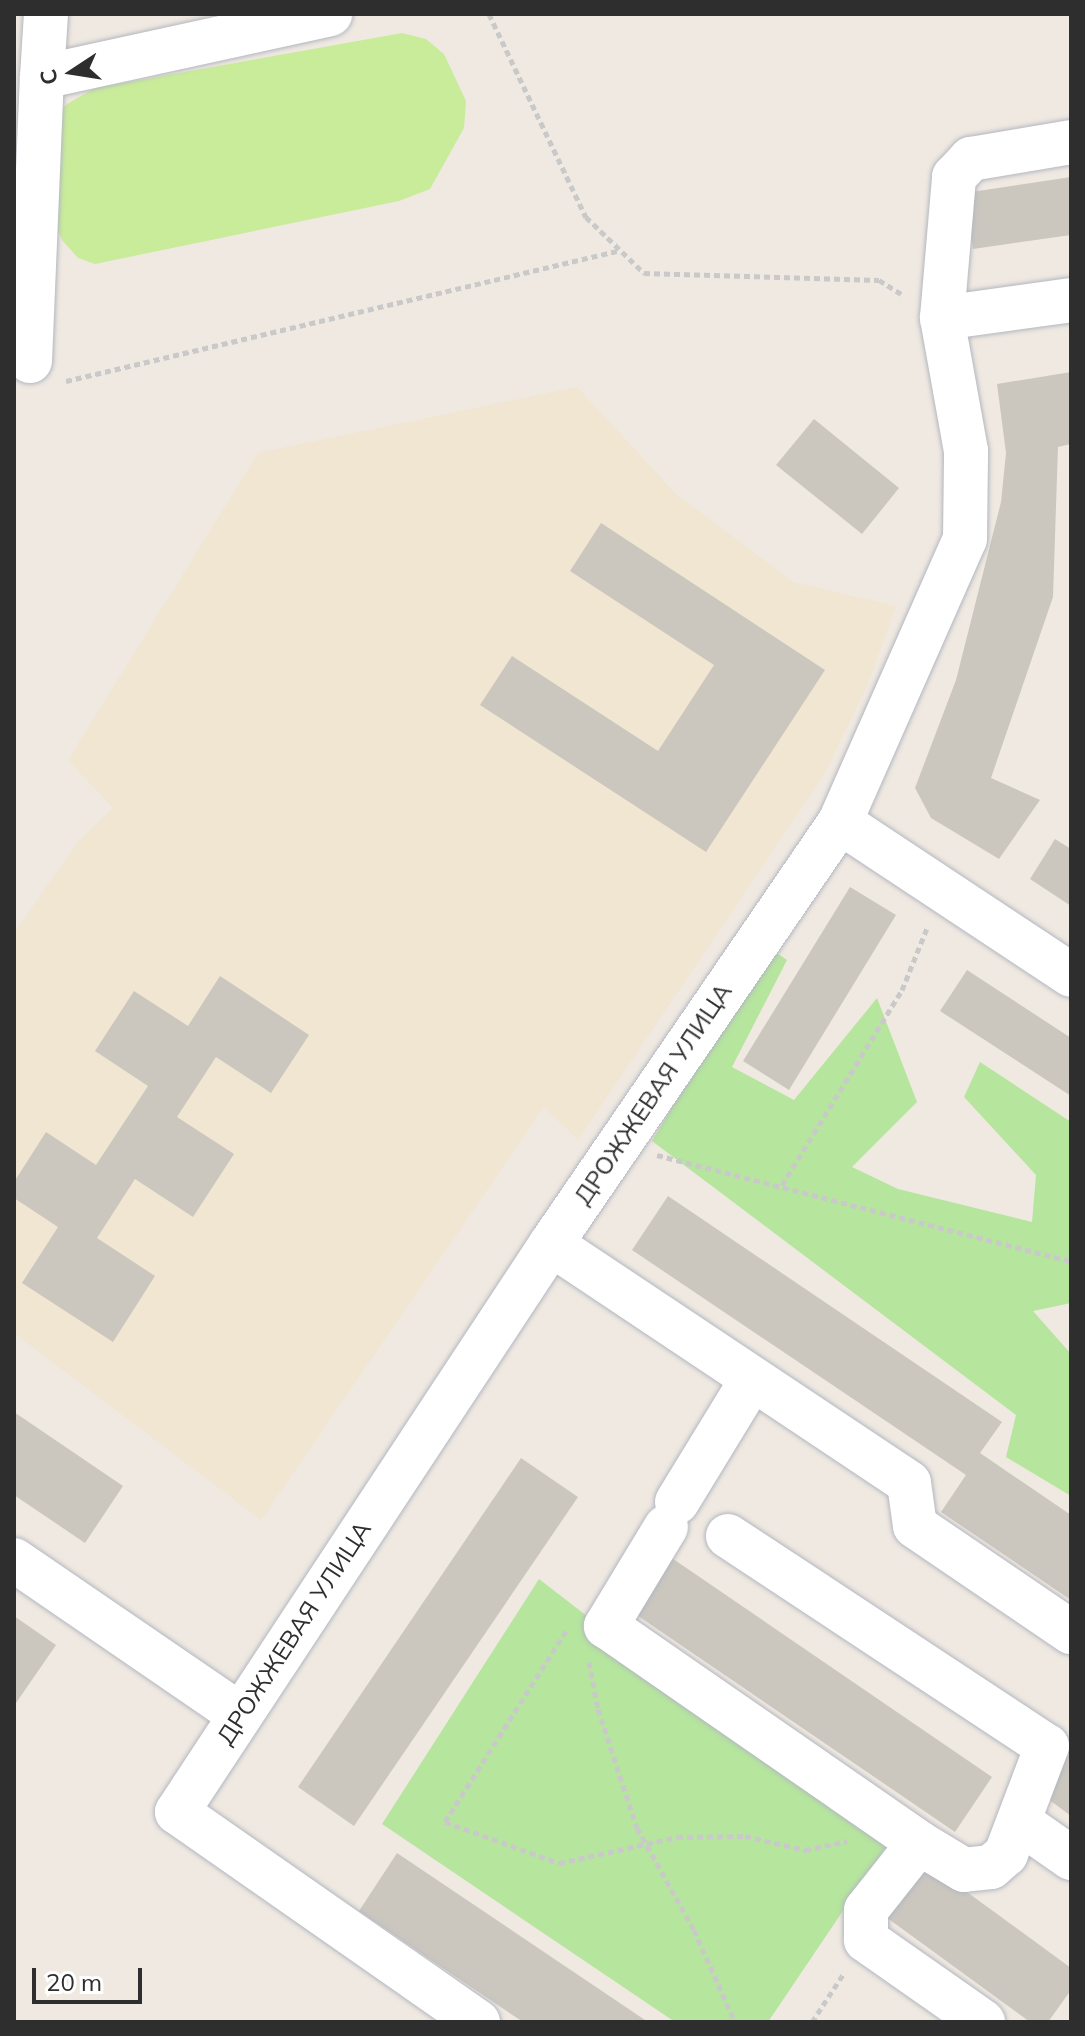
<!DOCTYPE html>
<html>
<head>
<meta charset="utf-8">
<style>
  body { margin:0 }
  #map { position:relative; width:1085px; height:2036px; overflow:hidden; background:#efe9e1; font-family:Mulish,sans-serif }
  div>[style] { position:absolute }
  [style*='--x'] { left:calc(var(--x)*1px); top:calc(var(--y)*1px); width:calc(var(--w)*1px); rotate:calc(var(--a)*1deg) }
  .education>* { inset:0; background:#f0e6d1 }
  .green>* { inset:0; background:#b6e59e }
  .pitch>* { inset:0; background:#c9ec9a }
  .building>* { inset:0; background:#cbc7bf }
  .path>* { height:5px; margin-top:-2.5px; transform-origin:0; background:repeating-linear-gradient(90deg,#c9c9c9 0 6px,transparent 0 10px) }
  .roads { filter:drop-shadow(0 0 2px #b4b7c1) drop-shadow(0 0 2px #b4b7c1) }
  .minor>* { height:44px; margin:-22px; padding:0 22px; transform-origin:22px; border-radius:22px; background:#fff }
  span { translate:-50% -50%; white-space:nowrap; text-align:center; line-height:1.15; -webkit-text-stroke:6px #fff; paint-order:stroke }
  .street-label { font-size:24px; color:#2e2e2e }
  .frame { position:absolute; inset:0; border:16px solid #2e2e2e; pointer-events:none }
  .north { position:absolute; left:32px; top:32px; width:80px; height:80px; -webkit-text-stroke:6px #fff; paint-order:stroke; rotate:258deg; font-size:22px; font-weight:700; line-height:32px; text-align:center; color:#2e2e2e }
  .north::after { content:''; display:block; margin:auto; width:28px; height:36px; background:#2e2e2e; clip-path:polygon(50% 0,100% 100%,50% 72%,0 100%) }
  .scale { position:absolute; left:32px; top:1968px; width:110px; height:36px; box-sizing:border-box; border:4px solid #2e2e2e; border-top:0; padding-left:10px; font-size:24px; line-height:28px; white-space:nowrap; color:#2e2e2e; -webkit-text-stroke:6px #fff; paint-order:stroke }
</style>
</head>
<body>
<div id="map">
  <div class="education">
    <i style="clip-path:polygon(577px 387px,677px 495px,793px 582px,896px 606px,868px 684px,824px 775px,578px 1140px,544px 1107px,261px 1520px,14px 1333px,14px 933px,78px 842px,113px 808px,68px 760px,258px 453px)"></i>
  </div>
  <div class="green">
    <i style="clip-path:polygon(768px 947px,787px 960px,732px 1067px,794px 1100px,877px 998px,917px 1102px,852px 1167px,898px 1189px,1032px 1222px,1036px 1175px,964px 1097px,980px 1062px,1071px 1122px,1071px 1303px,1033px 1311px,1071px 1354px,1071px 1496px,1006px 1457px,1016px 1415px,652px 1141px)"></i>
    <i style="clip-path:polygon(539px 1579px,886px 1847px,768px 2022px,675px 2022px,382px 1824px)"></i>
  </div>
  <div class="pitch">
    <i style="clip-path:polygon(402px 33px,426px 39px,444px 54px,466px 101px,464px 128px,430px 189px,399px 201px,95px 264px,78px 258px,62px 240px,50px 211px,41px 130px,67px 104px,95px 88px)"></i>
  </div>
  <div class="building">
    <i style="clip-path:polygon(1071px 177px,1071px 235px,973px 249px,965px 193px)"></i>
    <i style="clip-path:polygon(1071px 372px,1071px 444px,1058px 447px,1053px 597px,991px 778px,1040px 800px,999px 859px,931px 818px,915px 788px,956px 680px,1001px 502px,1006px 453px,997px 384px)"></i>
    <i style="clip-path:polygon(814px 419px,899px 488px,862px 534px,776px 465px)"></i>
    <i style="clip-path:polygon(601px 523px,825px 670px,706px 852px,480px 705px,512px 656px,658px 751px,714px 665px,570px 571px)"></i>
    <i style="clip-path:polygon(1055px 839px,1071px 849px,1071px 906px,1030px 879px)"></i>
    <i style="clip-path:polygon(850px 887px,896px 915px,789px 1090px,743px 1061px)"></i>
    <i style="clip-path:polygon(967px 970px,1071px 1038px,1071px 1096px,940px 1011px)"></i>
    <i style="clip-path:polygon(220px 976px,309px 1035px,271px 1093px,216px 1057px,177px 1117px,234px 1154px,193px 1217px,135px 1179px,97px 1238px,155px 1276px,113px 1342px,22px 1283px,58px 1227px,14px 1198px,14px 1182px,46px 1132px,96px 1165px,148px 1086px,95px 1051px,134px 991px,188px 1026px)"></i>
    <i style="clip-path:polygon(668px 1196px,1002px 1422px,980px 1453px,1071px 1515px,1071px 1600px,941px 1512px,966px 1475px,632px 1250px)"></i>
    <i style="clip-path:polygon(14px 1412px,123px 1486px,85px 1543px,14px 1495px)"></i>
    <i style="clip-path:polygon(521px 1458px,578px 1497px,354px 1826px,298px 1787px)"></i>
    <i style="clip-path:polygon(663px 1552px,992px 1777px,955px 1832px,625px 1607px)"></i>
    <i style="clip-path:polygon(14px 1616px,56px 1645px,14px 1706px)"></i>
    <i style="clip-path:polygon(1071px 1743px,1071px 1816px,1036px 1790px)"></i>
    <i style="clip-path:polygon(397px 1853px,648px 2022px,523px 2022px,428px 1958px,359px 1911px)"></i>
    <i style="clip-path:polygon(919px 1857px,1071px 1968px,1071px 1990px,1048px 2022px,1030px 2022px,879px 1912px)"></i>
  </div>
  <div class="path">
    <i style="--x:489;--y:14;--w:225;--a:64.5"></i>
    <i style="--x:586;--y:217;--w:81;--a:44"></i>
    <i style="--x:644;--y:273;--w:235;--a:1.7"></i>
    <i style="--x:879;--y:280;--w:28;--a:32"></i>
    <i style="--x:66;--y:381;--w:570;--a:-13.28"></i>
    <i style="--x:657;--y:1155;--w:427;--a:14.4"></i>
    <i style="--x:782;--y:1185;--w:229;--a:-58.4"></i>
    <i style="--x:902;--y:990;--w:67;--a:-68"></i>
    <i style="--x:566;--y:1631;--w:226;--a:122.4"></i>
    <i style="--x:445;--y:1822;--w:121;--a:19.8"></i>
    <i style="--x:559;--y:1863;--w:121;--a:-12.4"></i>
    <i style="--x:677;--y:1837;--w:68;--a:-0.8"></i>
    <i style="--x:745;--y:1836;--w:62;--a:13.1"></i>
    <i style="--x:805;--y:1850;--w:43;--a:-12.1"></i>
    <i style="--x:589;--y:1662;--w:48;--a:79.2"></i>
    <i style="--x:598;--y:1709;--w:125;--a:71.9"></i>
    <i style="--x:637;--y:1828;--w:117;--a:60.8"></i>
    <i style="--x:694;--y:1930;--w:101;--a:66"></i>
    <i style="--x:812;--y:2022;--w:59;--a:-56.9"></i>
  </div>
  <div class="roads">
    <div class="minor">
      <i style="--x:42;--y:77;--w:63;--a:-86.4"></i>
      <i style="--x:942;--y:318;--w:130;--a:-7.9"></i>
      <i style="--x:30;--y:361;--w:284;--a:-87.6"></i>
      <i style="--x:42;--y:77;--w:295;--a:-12.3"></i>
      <i style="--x:840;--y:822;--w:277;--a:33.5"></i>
      <i style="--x:551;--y:1244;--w:430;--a:33.7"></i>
      <i style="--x:909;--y:1483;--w:43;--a:82.1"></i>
      <i style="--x:915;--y:1526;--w:189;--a:34.2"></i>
      <i style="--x:677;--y:1502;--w:144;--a:-58.6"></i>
      <i style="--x:666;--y:1527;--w:116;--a:121.2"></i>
      <i style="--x:606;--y:1626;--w:381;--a:34.7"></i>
      <i style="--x:728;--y:1536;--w:382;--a:33.4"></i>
      <i style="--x:1047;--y:1746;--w:116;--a:110.8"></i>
      <i style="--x:1006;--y:1854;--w:20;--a:139"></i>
      <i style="--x:991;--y:1867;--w:27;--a:174"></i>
      <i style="--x:964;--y:1870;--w:52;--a:-149"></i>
      <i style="--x:919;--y:1843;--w:85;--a:128.3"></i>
      <i style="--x:866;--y:1910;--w:30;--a:90"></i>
      <i style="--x:866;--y:1940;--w:143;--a:35"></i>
      <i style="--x:14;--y:1560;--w:274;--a:34.4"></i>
      <i style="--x:1021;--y:1823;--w:61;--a:35"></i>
      <i style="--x:478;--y:2022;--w:367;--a:-145.1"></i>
      <i style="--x:177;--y:1812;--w:680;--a:-56.64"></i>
      <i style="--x:551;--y:1244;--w:511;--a:-55.6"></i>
      <i style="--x:840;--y:822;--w:309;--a:-66.2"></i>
      <i style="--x:965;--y:539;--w:88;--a:-89.3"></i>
      <i style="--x:966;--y:451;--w:135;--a:-100.2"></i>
      <i style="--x:942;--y:318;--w:142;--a:-85.1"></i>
      <i style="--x:954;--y:177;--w:25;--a:-47"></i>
      <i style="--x:971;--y:159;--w:101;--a:-9.6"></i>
    </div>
  </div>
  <div class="street-label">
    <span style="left:653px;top:1094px;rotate:-56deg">ДРОЖЖЕВАЯ УЛИЦА</span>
    <span style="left:294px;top:1633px;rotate:-57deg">ДРОЖЖЕВАЯ УЛИЦА</span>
  </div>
  <div class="frame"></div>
  <div class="north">С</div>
  <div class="scale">20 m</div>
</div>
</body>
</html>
